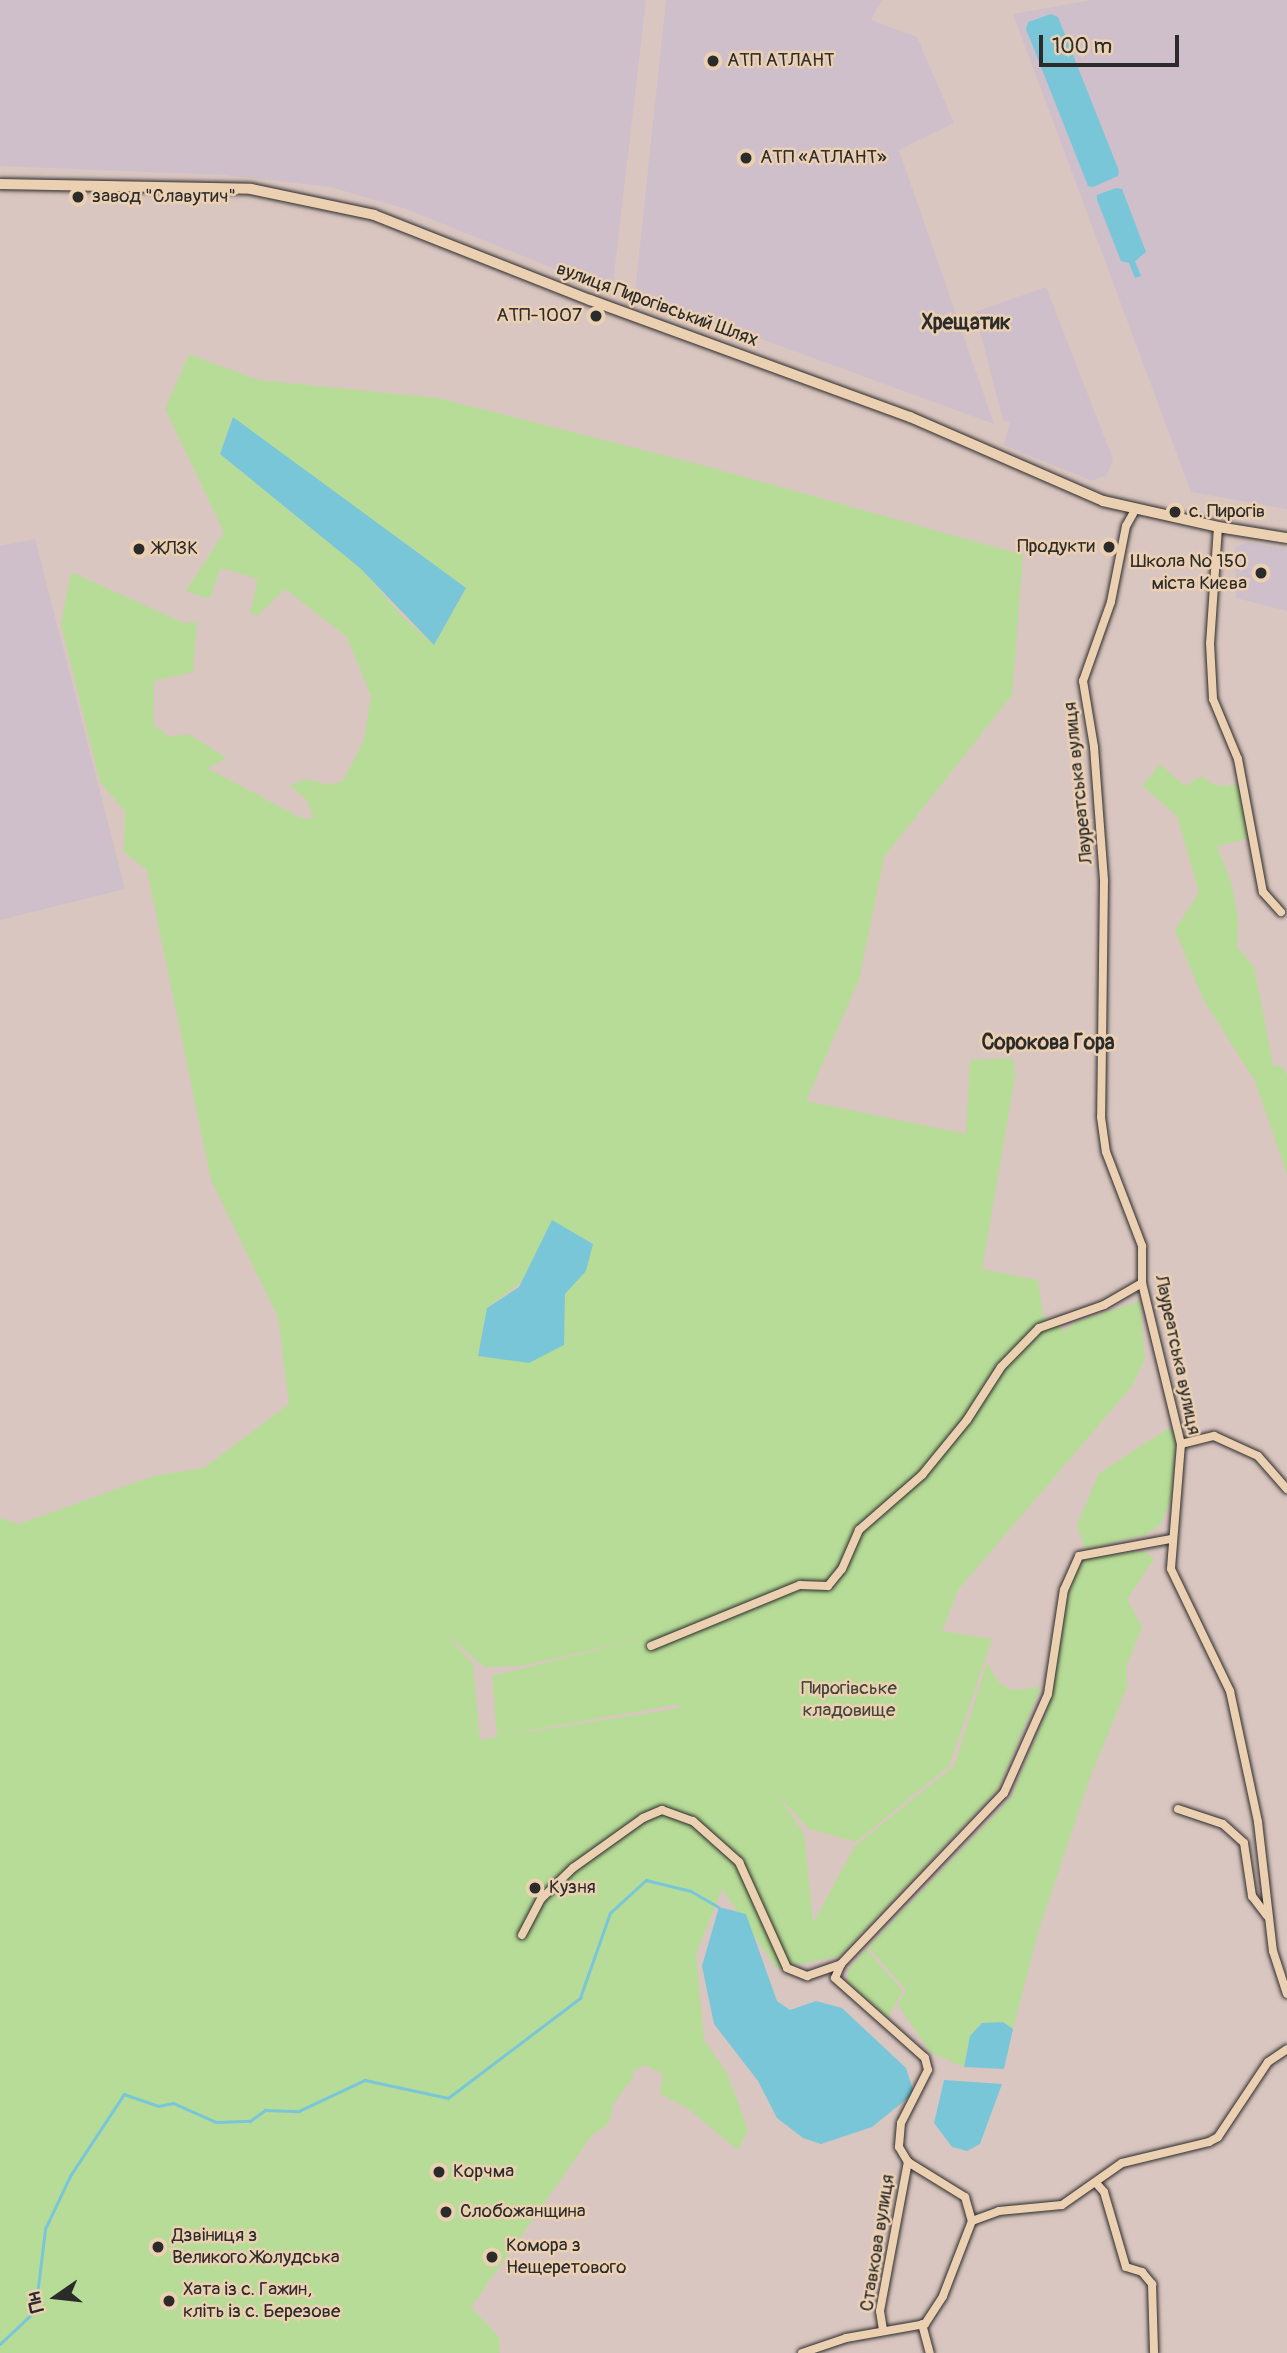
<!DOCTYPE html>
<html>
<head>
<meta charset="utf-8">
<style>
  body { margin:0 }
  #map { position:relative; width:1287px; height:2353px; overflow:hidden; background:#dac6c0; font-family:Pangolin,sans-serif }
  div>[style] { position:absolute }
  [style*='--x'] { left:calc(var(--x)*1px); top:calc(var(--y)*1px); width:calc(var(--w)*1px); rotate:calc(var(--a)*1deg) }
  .built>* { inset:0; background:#cebfca }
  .green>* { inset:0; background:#b7dc97 }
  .water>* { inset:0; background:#7ac6d9 }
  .stream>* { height:2.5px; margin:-1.25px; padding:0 1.25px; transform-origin:1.25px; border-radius:1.25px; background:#7ac6d9 }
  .roads { filter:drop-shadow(0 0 2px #2b2b2b) drop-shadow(0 0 2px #2b2b2b) }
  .street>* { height:8px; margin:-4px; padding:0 4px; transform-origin:4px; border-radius:4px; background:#ebd0b2 }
  .secondary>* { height:10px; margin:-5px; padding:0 5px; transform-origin:5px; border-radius:5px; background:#ebd0b2 }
  .dots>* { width:19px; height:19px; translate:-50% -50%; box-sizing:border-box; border:4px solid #ebd0b2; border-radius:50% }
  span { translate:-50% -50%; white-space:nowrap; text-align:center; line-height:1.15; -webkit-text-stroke:5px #ebd0b2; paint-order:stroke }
  .poi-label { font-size:19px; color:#2b2b2b }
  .left { translate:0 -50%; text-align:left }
  .right { translate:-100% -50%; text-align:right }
  .street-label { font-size:19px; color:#2b2b2b }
  .park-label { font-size:19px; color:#40463b }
  .neighbourhood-label { font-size:21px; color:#2b2b2b; font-weight:700 }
  .north { position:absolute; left:21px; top:2262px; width:70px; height:70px; -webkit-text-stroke:5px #ebd0b2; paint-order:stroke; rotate:256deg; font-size:19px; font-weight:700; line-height:28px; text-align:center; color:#2b2b2b }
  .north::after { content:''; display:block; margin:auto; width:24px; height:32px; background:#2b2b2b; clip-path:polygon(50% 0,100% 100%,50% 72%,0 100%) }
  .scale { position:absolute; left:1039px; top:35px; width:140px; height:32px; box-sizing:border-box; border:4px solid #2b2b2b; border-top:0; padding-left:9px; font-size:21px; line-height:24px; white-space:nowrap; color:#2b2b2b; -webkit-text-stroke:5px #ebd0b2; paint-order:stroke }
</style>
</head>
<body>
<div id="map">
  <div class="built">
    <i style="clip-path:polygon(0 0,646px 0,612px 292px,406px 209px,330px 187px,225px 175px,0 166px)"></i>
    <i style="clip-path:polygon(666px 0,882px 0,871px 20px,917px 37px,954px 123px,899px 150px,994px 424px,635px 293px)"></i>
    <i style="clip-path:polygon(1092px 0,1287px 0,1287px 509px,1191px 492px,1013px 14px)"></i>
    <i style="clip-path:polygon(1046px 287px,1113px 459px,1107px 475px,1092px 481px,1004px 445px,1010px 423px,1003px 420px,975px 312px)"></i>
    <i style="clip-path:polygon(35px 539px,125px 889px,0 920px,0 546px)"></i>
    <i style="clip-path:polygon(1246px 542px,1287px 549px,1287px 611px,1236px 598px,1235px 547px)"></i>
  </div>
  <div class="green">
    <i style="clip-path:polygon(evenodd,189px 354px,258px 380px,438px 398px,702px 465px,1023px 555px,1012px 695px,884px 857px,859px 980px,806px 1101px,966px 1134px,970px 1060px,1013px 1058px,1015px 1077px,982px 1269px,1038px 1280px,1043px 1316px,1064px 1331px,1076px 1322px,1140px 1301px,1145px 1359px,1132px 1386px,958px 1590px,942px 1631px,992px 1639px,949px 1766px,856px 1842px,809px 1829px,778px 1795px,804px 1834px,813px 1923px,855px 1846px,954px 1766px,987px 1663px,999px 1683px,1012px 1690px,1041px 1687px,998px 1789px,840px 1956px,777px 1969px,722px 1889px,696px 1954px,704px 2040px,727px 2073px,748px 2130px,738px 2150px,687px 2108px,660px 2094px,663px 2074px,645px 2065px,632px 2071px,634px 2076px,614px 2103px,608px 2124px,592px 2135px,471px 2307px,499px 2337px,500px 2353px,0 2353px,0 1518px,19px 1524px,153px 1476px,204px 1468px,289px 1404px,278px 1317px,211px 1180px,147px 870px,124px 852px,125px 811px,100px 782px,61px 624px,71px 572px,184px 623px,197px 622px,193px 672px,154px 681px,153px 725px,170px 737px,188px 734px,227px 758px,207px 768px,301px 818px,314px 819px,307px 800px,290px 786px,305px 779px,330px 785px,343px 781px,364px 740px,371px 696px,347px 637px,285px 589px,257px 616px,250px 613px,258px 579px,221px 568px,209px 599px,186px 591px,224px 532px,165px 409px,189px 354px,232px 418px,466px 588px,434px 645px,404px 618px,360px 568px,220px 454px,232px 418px,189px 354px,580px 1237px,593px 1243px,585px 1271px,565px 1294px,564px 1345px,478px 1356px,487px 1308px,580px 1237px,189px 354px,444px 1632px,484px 1667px,521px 1666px,653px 1636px,492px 1676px,497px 1737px,480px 1740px,473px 1664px,444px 1632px,189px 354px,675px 1705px,682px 1708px,513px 1734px,514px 1733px,675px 1705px)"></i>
    <i style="clip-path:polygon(1160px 764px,1185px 786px,1201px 776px,1216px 786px,1239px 785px,1247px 839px,1217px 846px,1232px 885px,1238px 920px,1237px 947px,1254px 967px,1273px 1065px,1282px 1067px,1287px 1075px,1287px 1174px,1255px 1081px,1203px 999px,1175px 930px,1199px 892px,1177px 816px,1142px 786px)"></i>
    <i style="clip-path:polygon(1169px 1428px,1176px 1436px,1171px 1500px,1160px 1525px,1145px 1535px,1085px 1549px,1077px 1525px,1099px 1473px)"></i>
    <i style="clip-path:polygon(1144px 1551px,1154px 1559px,1127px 1599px,1142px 1627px,1126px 1668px,1127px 1687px,1088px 1783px,1038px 1932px,1013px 2029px,1003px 2022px,970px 2036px,964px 2067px,930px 2052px,898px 2005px,906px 1990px,868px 1947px,1011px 1798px,1047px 1711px,1071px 1581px,1081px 1563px,1088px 1557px)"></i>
    <i style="clip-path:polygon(866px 1949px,903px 1991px,888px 2017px,847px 1982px,848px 1970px)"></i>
  </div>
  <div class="water">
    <i style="clip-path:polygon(1051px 14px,1058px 17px,1119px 171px,1118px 176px,1093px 187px,1088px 186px,1026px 29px,1028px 22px)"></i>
    <i style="clip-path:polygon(1116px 188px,1122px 189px,1146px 252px,1135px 261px,1141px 276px,1135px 278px,1129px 263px,1121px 261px,1097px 200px,1097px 195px)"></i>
    <i style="clip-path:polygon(233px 417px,466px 588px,434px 645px,360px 568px,220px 454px)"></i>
    <i style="clip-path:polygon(552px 1220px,593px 1244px,586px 1271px,565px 1294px,564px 1345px,529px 1363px,478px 1356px,487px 1308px,519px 1287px)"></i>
    <i style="clip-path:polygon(719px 1907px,746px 1914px,777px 2001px,790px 2010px,816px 2001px,842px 2008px,906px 2068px,914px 2093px,872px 2127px,821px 2144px,803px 2138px,777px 2118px,758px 2081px,714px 2024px,702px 1966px)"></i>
    <i style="clip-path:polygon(1003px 2022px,1013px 2029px,1004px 2069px,964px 2067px,970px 2036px,982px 2023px)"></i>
    <i style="clip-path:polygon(944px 2080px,1002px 2084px,980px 2144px,967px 2151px,952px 2147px,934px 2123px)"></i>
  </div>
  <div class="stream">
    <i style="--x:0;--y:2344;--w:48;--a:-43.3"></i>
    <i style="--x:35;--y:2311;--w:83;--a:-83"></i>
    <i style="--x:45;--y:2229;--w:59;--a:-64.7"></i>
    <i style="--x:70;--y:2176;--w:98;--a:-56.6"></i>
    <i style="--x:124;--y:2094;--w:36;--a:19"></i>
    <i style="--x:158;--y:2106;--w:15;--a:-11"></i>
    <i style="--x:173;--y:2103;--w:47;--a:23.8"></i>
    <i style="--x:216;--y:2122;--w:34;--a:-2"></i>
    <i style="--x:250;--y:2121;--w:19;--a:-36"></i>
    <i style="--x:265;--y:2110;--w:34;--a:2"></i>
    <i style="--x:299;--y:2111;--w:73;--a:-25.2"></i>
    <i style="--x:365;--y:2080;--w:85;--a:12.2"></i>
    <i style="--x:448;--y:2098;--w:166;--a:-37.1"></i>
    <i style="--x:580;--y:1998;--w:90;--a:-70.6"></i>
    <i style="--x:610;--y:1913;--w:49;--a:-42.5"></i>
    <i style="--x:646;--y:1880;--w:46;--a:13.7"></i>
    <i style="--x:691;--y:1891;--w:32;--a:30"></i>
  </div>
  <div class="roads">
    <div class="street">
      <i style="--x:1135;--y:510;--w:18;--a:119"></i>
      <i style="--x:1126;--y:526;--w:77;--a:101.2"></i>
      <i style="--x:1111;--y:602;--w:84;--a:109.5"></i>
      <i style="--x:1083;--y:681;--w:67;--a:80.5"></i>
      <i style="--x:1094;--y:747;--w:134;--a:85.7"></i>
      <i style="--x:1104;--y:881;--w:236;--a:90.7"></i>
      <i style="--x:1101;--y:1117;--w:35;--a:82"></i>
      <i style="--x:1106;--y:1152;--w:101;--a:69"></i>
      <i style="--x:1142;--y:1246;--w:37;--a:90"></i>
      <i style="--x:1142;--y:1283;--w:166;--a:76.4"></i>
      <i style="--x:1181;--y:1444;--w:125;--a:94.6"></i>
      <i style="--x:1171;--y:1569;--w:136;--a:64.2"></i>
      <i style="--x:1230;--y:1691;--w:134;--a:77.9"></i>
      <i style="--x:1258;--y:1822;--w:130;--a:83.4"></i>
      <i style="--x:1273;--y:1951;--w:45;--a:72"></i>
      <i style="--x:1218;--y:527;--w:116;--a:93.9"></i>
      <i style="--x:1210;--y:643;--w:56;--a:86.9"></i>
      <i style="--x:1213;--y:699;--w:65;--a:67.4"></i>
      <i style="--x:1238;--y:759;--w:135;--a:79.4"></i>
      <i style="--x:1263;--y:892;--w:27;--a:48"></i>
      <i style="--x:1181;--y:1444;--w:34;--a:-14"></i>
      <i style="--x:1214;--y:1436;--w:48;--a:24.4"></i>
      <i style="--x:1258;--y:1456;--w:44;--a:48.7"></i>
      <i style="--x:651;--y:1646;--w:161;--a:-22.3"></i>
      <i style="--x:800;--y:1585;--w:28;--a:2"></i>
      <i style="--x:828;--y:1586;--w:22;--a:-51"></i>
      <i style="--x:842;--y:1569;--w:43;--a:-66.4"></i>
      <i style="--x:859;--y:1530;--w:84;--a:-41.1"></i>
      <i style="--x:922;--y:1475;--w:71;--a:-50.7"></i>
      <i style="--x:967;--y:1420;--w:63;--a:-57.3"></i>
      <i style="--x:1001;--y:1367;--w:54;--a:-45.7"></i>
      <i style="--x:1039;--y:1328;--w:69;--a:-19.5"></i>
      <i style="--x:1104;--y:1305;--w:44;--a:-30.1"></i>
      <i style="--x:1178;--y:1809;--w:47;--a:18.4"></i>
      <i style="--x:1223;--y:1824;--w:28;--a:42"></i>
      <i style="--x:1244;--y:1843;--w:54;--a:81.4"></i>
      <i style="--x:1252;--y:1896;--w:25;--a:53"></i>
      <i style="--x:522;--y:1935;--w:41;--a:-62.2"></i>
      <i style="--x:541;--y:1899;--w:45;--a:-44.1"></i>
      <i style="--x:573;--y:1868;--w:86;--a:-35.5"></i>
      <i style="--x:643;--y:1818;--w:21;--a:-23"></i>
      <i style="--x:662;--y:1810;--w:33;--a:20"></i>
      <i style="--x:693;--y:1821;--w:62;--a:41.7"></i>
      <i style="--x:739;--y:1862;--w:116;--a:65.6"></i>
      <i style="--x:787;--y:1968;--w:22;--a:22"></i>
      <i style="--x:807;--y:1976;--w:36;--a:-19"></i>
      <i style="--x:841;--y:1964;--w:236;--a:-46.4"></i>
      <i style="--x:1004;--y:1793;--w:108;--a:-66"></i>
      <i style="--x:1048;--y:1694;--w:105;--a:-81.3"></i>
      <i style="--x:1064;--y:1590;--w:37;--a:-66"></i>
      <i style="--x:1079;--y:1556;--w:94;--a:-10.5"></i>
      <i style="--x:841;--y:1964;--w:15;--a:113"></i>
      <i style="--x:835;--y:1978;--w:120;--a:41.6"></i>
      <i style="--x:925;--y:2058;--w:12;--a:76"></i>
      <i style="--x:928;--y:2070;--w:59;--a:117"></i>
      <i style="--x:901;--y:2123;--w:24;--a:95"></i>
      <i style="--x:899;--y:2147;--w:17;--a:59"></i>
      <i style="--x:908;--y:2162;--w:67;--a:31.6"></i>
      <i style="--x:965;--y:2197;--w:25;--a:74"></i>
      <i style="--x:1096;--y:2183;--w:12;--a:48"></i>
      <i style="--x:1104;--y:2192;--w:78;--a:73.7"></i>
      <i style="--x:1126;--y:2267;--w:17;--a:17"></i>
      <i style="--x:1142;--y:2272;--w:16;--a:50"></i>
      <i style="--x:1152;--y:2284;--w:69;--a:88.3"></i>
      <i style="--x:922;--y:2324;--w:30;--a:75"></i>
      <i style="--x:883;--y:2330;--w:19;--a:-99"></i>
      <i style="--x:880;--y:2311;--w:152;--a:-79.4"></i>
      <i style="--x:802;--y:2353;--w:46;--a:-18.8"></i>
      <i style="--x:846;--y:2338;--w:80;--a:-10"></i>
      <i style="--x:925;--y:2324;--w:33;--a:-57"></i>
      <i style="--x:943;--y:2296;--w:80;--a:-68.9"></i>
      <i style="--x:972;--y:2221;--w:29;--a:-20"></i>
      <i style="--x:999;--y:2211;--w:63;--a:-5.4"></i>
      <i style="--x:1062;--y:2205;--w:73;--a:-35"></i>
      <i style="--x:1122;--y:2163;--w:89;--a:-13.6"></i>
      <i style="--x:1209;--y:2142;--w:10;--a:-29"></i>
      <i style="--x:1218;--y:2137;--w:90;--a:-56.3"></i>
      <i style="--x:1268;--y:2062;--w:23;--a:-34"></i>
    </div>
    <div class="secondary">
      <i style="--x:0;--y:184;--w:251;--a:1.1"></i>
      <i style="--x:251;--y:189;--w:126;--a:11.9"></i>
      <i style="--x:374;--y:215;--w:232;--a:21.5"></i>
      <i style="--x:590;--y:300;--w:341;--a:20.1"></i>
      <i style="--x:910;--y:417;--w:210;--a:23.5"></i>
      <i style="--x:1103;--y:501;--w:118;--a:12.7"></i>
      <i style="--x:1218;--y:527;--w:70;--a:9.1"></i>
    </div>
  </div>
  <div class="dots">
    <i style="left:713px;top:61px;background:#2b2b2b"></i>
    <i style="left:746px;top:158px;background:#2b2b2b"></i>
    <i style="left:78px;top:197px;background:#2b2b2b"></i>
    <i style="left:596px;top:316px;background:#2b2b2b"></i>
    <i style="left:1175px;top:512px;background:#2b2b2b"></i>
    <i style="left:1109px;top:547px;background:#2b2b2b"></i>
    <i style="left:139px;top:549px;background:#2b2b2b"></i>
    <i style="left:1261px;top:573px;background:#2b2b2b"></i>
    <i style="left:535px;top:1888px;background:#2b2b2b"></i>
    <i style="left:439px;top:2172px;background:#2b2b2b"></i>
    <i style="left:446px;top:2212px;background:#2b2b2b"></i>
    <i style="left:158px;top:2247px;background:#2b2b2b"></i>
    <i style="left:492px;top:2257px;background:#2b2b2b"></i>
    <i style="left:169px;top:2301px;background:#2b2b2b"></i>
  </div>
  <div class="poi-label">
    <span class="left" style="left:727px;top:61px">АТП АТЛАНТ</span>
    <span class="left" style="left:760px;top:158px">АТП «АТЛАНТ»</span>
    <span class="left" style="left:92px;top:197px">завод "Славутич"</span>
    <span class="right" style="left:582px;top:316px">АТП-1007</span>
    <span class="left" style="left:1189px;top:512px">с. Пирогів</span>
    <span class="right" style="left:1095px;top:547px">Продукти</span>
    <span class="left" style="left:153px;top:549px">ЖЛЗК</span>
    <span class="right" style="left:1247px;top:573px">Школа № 150<br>міста Києва</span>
    <span class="left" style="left:549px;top:1888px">Кузня</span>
    <span class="left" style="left:453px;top:2172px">Корчма</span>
    <span class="left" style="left:460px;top:2212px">Слобожанщина</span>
    <span class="left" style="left:172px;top:2247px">Дзвіниця з<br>Великого Жолудська</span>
    <span class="left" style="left:506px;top:2257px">Комора з<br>Нещеретового</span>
    <span class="left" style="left:183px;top:2301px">Хата із с. Гажин,<br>кліть із с. Березове</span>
  </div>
  <div class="street-label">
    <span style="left:657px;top:305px;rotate:20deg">вулиця Пирогівський Шлях</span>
    <span style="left:1079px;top:783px;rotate:-96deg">Лауреатська вулиця</span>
    <span style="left:1177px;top:1355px;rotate:78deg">Лауреатська вулиця</span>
    <span style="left:878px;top:2243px;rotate:-81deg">Ставкова вулиця</span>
  </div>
  <div class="park-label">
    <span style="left:849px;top:1700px">Пирогівське<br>кладовище</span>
  </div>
  <div class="neighbourhood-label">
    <span style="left:966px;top:323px">Хрещатик</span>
    <span style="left:1048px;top:1043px">Сорокова Гора</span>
  </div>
  <div class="north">Пн</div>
  <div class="scale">100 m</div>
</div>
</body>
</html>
